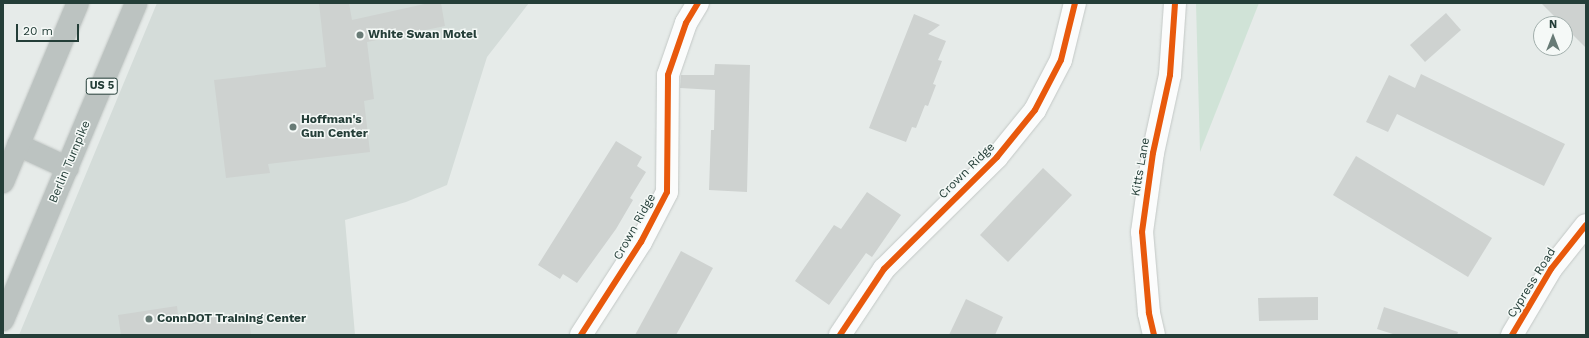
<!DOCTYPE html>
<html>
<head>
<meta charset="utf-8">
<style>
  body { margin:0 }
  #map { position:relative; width:1589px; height:338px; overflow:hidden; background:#e6ebe9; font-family:"Work Sans",sans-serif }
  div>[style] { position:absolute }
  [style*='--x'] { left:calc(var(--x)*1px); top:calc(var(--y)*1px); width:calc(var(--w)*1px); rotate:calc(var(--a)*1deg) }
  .built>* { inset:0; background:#d4dcd9 }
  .green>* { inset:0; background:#d0e3d7 }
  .building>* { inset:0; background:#ced2d0 }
  .roads { filter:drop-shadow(0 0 1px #c3c8c6) drop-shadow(0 0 1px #c3c8c6) }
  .minor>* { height:22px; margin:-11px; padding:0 11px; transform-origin:11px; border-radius:11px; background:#fbfcfc }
  .highway>* { height:22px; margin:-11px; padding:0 11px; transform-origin:11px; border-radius:11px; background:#bcc3c1 }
  .cycleway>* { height:6px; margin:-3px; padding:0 3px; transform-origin:3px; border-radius:3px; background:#e8590c }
  .dots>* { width:11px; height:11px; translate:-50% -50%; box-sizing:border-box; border:2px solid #f5f9f7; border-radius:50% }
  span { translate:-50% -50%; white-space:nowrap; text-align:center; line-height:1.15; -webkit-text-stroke:3px #f5f9f7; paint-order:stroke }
  .shield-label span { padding:1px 3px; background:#f5f9f7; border:1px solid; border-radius:3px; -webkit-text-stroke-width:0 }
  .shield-label { font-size:11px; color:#243e38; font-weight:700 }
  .poi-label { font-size:12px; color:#243e38; font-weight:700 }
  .left { translate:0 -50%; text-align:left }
  .street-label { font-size:12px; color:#243e38 }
  .frame { position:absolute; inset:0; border:4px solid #243e38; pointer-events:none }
  .north { position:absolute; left:1533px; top:16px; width:40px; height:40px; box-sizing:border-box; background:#f5f9f7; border:1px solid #a1aeab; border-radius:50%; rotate:0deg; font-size:11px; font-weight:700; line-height:16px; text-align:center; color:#243e38 }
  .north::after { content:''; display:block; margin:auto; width:14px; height:18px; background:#687b76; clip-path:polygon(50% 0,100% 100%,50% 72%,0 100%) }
  .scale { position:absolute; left:16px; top:24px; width:63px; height:18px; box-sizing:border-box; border:2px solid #243e38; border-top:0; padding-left:5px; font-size:12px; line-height:14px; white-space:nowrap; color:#243e38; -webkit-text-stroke:3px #f5f9f7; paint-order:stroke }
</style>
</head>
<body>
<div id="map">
  <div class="built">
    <i style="clip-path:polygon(157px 3px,529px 3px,487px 57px,447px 185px,406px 202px,345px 220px,355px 335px,19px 335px)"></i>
  </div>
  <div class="green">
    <i style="clip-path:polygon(1196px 3px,1259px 3px,1200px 152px)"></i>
  </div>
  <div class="building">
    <i style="clip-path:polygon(319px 3px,349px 3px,352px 20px,429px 3px,441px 3px,445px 26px,367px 42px,374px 99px,364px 101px,370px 152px,268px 164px,270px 173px,226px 178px,214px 80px,326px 67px)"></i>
    <i style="clip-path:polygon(1541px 3px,1586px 3px,1586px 48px,1565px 27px,1565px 24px,1562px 24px)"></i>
    <i style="clip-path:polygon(1446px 13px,1461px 30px,1425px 62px,1410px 45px)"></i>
    <i style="clip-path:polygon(914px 14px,940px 25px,928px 34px,946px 41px,938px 60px,942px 61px,933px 84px,936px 85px,928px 106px,925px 105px,916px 128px,912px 127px,906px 142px,869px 128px)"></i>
    <i style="clip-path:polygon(715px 64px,750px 65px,747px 192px,709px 190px,711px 130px,714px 130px,715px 90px,680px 88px,681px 75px,714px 75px)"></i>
    <i style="clip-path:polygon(1421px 74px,1565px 144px,1544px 186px,1397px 114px,1388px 132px,1366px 122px,1389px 75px,1415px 88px)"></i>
    <i style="clip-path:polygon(616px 141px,642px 157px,637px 166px,646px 172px,630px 198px,633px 200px,616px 229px,577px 283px,563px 274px,560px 279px,538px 265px)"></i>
    <i style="clip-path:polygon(1356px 156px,1492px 238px,1468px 277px,1333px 195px)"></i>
    <i style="clip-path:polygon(1043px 168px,1072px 195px,1008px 262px,980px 235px)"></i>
    <i style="clip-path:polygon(867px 192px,901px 215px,872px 257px,866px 253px,829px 305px,795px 281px,834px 225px,841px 229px)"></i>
    <i style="clip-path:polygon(681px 251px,713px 268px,676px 335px,635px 335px)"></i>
    <i style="clip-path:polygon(1318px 297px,1318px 320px,1259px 321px,1258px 298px)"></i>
    <i style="clip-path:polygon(966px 299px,1003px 317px,995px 335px,949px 335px)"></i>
    <i style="clip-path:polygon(177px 306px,179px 323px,248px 312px,251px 335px,121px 335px,118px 315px)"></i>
    <i style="clip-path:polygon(1384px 307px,1458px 332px,1457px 335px,1396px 335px,1377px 329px)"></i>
  </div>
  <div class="roads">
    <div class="minor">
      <i style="--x:581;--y:335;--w:111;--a:-57.2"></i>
      <i style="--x:641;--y:242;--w:56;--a:-62.5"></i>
      <i style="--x:667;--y:192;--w:117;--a:-89.5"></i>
      <i style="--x:668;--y:75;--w:55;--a:-70.9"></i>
      <i style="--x:686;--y:23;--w:23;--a:-59"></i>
      <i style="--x:840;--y:335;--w:79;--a:-56.3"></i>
      <i style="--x:884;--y:269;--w:159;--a:-44.7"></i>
      <i style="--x:997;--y:157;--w:60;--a:-51"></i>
      <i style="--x:1035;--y:110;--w:56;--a:-62.5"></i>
      <i style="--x:1061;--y:60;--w:59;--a:-76.2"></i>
      <i style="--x:1154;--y:335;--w:23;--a:-103"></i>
      <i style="--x:1149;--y:313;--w:81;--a:-94.9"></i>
      <i style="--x:1142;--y:232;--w:80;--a:-82.1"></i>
      <i style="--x:1153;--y:153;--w:80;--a:-77.7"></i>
      <i style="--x:1170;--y:75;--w:72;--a:-86"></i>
      <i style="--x:1512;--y:335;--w:77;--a:-59.4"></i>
      <i style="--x:1551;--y:269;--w:56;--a:-51.5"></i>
    </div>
    <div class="highway">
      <i style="--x:18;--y:145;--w:55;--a:24.7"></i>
      <i style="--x:3;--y:182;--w:194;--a:-67.3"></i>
      <i style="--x:3;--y:320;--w:344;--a:-67.2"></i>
    </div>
  </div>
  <div class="cycleway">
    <i style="--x:581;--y:335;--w:111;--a:-57.2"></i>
    <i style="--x:641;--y:242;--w:56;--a:-62.5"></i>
    <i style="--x:667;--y:192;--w:117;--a:-89.5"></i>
    <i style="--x:668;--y:75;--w:55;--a:-70.9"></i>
    <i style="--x:686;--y:23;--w:23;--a:-59"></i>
    <i style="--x:840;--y:335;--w:79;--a:-56.3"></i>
    <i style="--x:884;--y:269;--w:159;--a:-44.7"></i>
    <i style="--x:997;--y:157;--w:60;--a:-51"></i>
    <i style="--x:1035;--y:110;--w:56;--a:-62.5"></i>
    <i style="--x:1061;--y:60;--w:59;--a:-76.2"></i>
    <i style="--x:1154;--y:335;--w:23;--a:-103"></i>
    <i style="--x:1149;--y:313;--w:81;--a:-94.9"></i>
    <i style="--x:1142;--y:232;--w:80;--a:-82.1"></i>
    <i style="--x:1153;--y:153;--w:80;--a:-77.7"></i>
    <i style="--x:1170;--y:75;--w:72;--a:-86"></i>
    <i style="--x:1512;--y:335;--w:77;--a:-59.4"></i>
    <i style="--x:1551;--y:269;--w:56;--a:-51.5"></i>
  </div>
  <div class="dots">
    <i style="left:360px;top:35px;background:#687b76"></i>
    <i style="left:293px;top:127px;background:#687b76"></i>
    <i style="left:149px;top:319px;background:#687b76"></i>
  </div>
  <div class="shield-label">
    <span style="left:102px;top:86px">US 5</span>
  </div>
  <div class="poi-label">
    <span class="left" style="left:368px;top:35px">White Swan Motel</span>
    <span class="left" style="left:301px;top:127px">Hoffman's<br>Gun Center</span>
    <span class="left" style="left:157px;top:319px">ConnDOT Training Center</span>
  </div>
  <div class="street-label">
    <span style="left:70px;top:162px;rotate:-67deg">Berlin Turnpike</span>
    <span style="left:1141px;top:167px;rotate:-80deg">Kitts Lane</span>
    <span style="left:967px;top:171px;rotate:-45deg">Crown Ridge</span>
    <span style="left:635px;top:227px;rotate:-61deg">Crown Ridge</span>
    <span style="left:1532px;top:283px;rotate:-58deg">Cypress Road</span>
  </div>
  <div class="frame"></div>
  <div class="north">N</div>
  <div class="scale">20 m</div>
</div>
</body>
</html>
